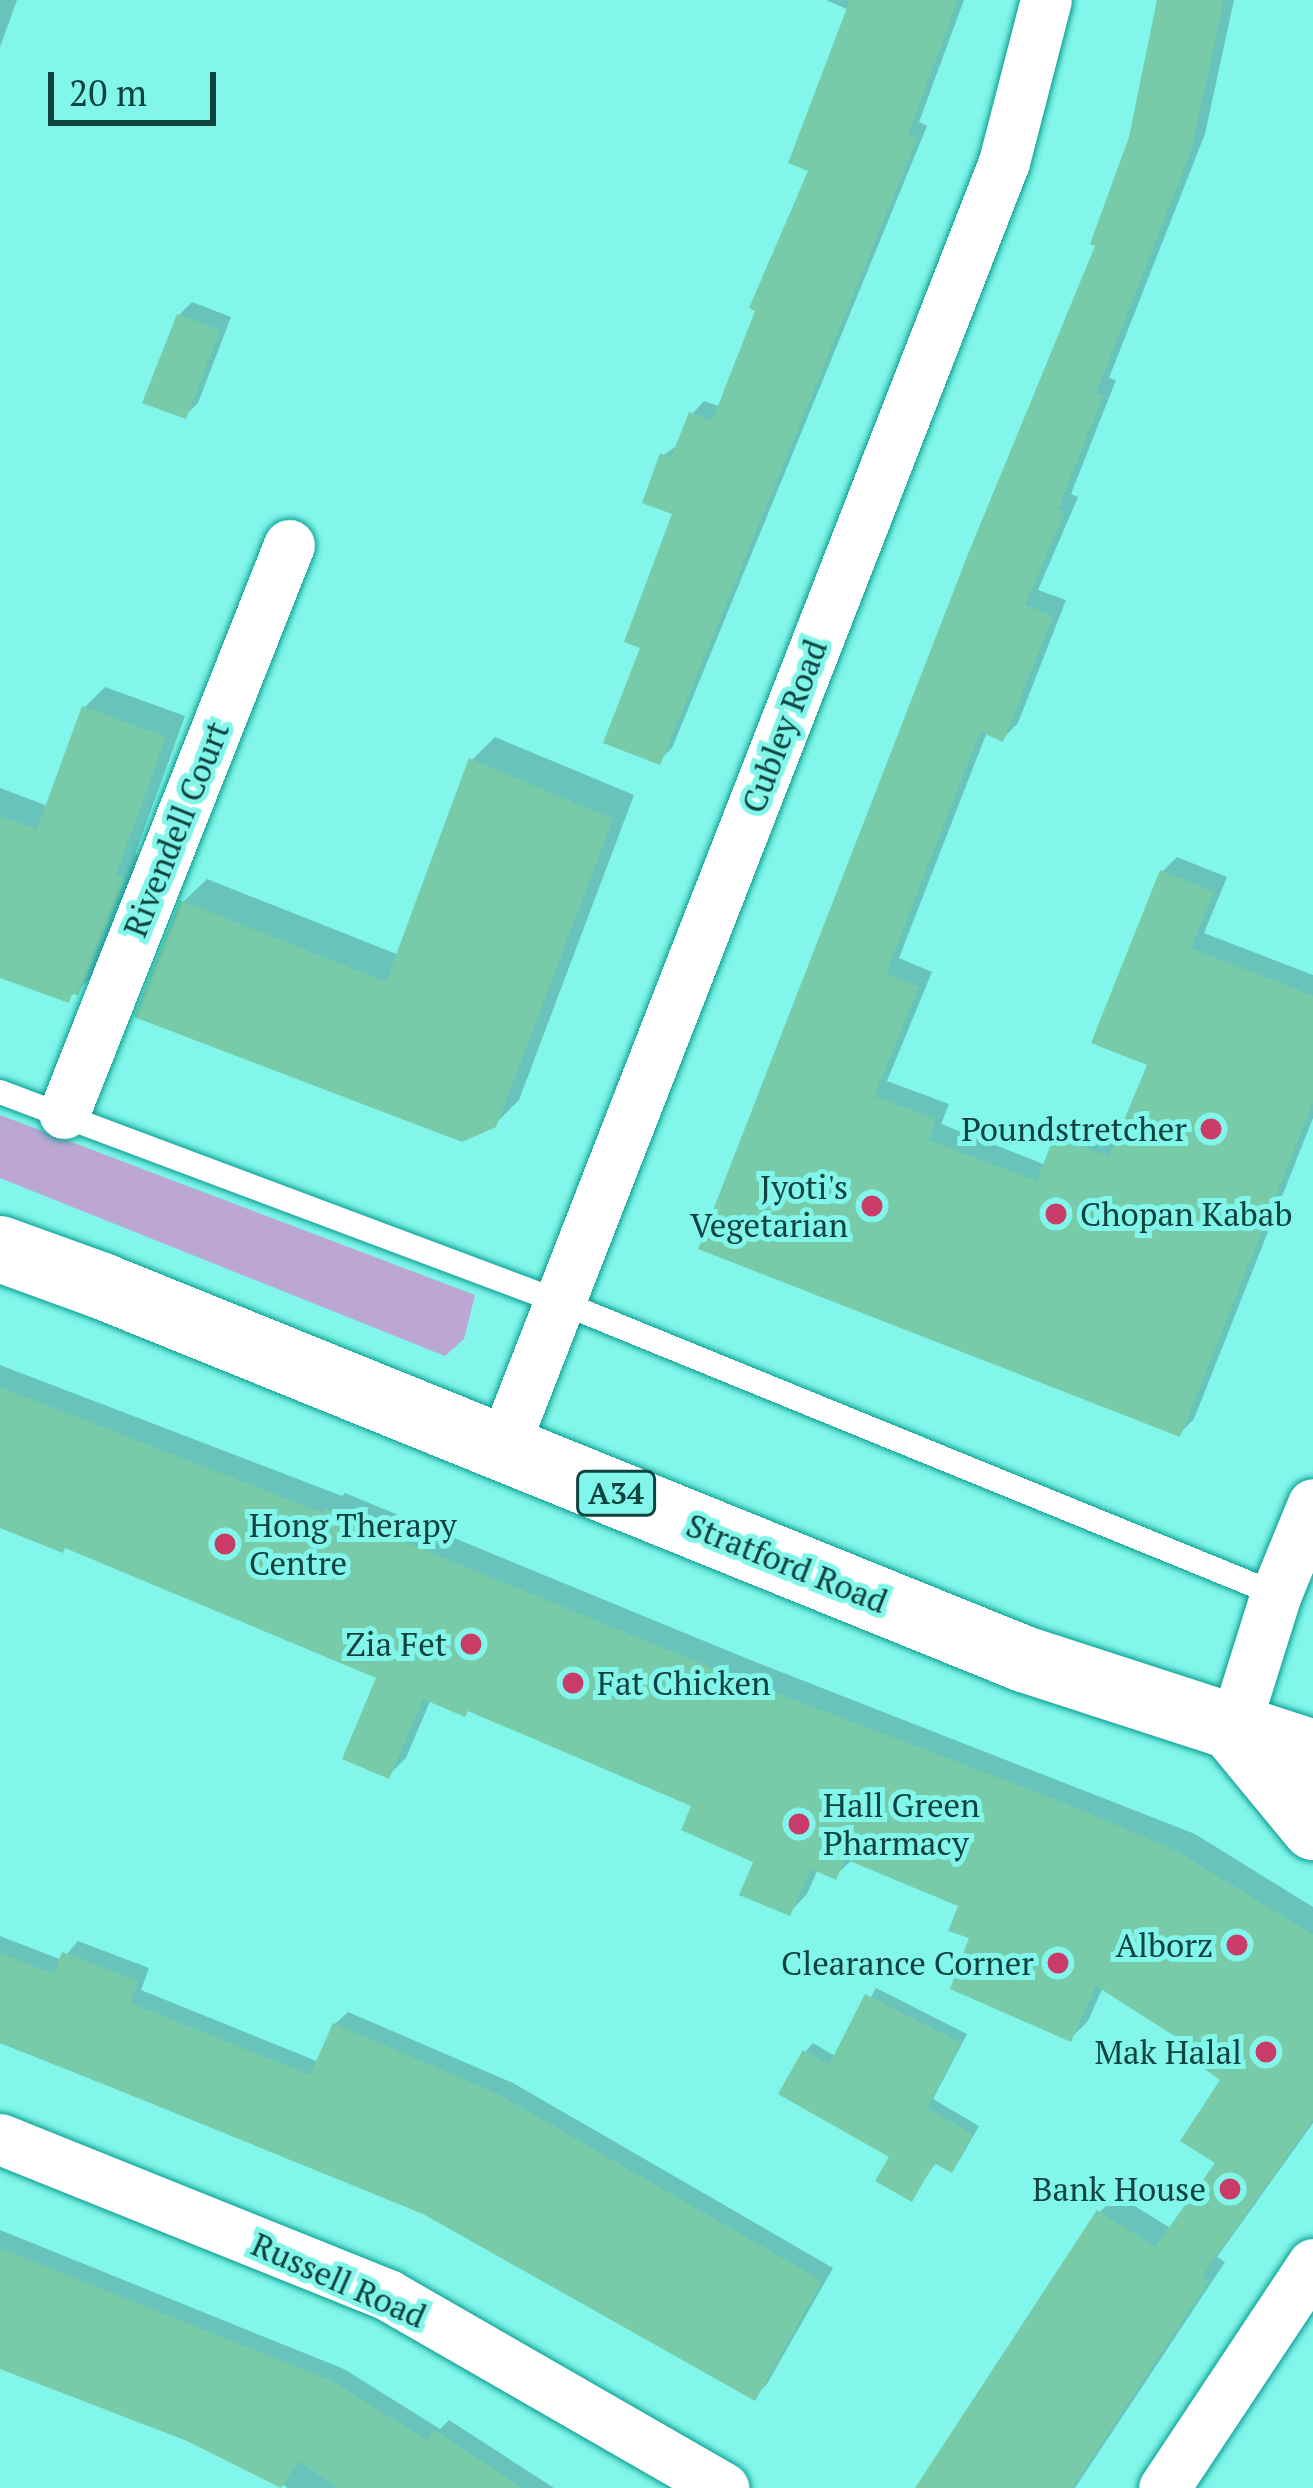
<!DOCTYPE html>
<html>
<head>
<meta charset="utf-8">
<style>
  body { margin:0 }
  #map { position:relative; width:1313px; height:2488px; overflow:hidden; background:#82f6ea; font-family:"PT Serif",serif }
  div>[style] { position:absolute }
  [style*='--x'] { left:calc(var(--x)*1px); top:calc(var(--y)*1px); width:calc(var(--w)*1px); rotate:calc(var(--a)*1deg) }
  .green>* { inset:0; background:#bca6d4 }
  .shadow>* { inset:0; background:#0003 }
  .building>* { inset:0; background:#78cba9 }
  .roads { filter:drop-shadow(0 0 3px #049b90) drop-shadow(0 0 3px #049b90) }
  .service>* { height:24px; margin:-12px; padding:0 12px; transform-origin:12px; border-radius:12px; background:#fff }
  .minor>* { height:51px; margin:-25.5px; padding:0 25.5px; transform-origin:25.5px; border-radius:25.5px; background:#fff }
  .tertiary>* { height:63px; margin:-31.5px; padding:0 31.5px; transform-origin:31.5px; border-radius:31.5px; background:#fff }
  .trunk>* { height:66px; margin:-33px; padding:0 33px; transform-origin:33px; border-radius:33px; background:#fff }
  .dots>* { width:33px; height:33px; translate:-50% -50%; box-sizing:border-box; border:6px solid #82f6ea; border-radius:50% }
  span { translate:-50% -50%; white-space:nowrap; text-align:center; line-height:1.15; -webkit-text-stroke:10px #82f6ea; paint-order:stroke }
  .shield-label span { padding:3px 9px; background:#82f6ea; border:3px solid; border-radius:9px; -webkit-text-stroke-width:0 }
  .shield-label { font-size:30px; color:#0f433f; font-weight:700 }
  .street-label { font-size:33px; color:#0f433f }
  .poi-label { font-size:33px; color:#0f433f }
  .right { translate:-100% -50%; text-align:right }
  .left { translate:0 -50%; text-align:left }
  .scale { position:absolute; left:48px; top:72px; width:168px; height:54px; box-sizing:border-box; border:6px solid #0f433f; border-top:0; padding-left:15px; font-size:36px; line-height:42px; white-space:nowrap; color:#0f433f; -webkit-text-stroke:9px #82f6ea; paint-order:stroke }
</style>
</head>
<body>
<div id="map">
  <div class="green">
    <i style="clip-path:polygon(0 1115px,475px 1295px,464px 1339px,445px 1356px,0 1178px)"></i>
  </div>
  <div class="shadow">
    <i style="clip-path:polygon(0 0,17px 0,0 47px)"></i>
    <i style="clip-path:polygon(826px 0,964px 0,919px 122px,927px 126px,672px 748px,659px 761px,644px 647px,676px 513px,663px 455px,680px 444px,692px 414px,704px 401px,721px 407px,812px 170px,849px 10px)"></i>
    <i style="clip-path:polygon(1157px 0,1234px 0,1205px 134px,1109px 378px,1116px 380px,1071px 494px,1078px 497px,1038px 590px,1066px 600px,1018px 723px,1003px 738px,987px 732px,899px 958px,932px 972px,887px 1081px,949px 1104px,941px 1124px,1046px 1165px,1057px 1137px,1072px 1122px,1119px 1140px,1151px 1063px,1162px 872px,1177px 857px,1227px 877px,1204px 933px,1313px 975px,1313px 1118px,1194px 1419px,1179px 1434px,702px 1247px,1099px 244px,1131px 138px)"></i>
    <i style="clip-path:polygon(192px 302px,231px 317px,198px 403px,185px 416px,179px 315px)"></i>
    <i style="clip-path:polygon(105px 687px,185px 716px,135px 854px,144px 857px,98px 971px,68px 999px,0 974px,0 788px,48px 806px,84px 708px)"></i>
    <i style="clip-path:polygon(495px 737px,634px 795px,519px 1100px,495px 1124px,183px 902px,207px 879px,399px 955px,472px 760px)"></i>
    <i style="clip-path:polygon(0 1365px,342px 1496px,345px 1493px,748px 1659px,1195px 1834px,1313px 1907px,1313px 2123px,1217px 2257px,1225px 2262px,1075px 2488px,919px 2488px,1100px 2212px,1117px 2195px,1172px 2229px,1219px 2162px,1224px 2079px,1205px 2053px,1103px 1987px,1088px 2021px,1070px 2039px,973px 1936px,962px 1904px,853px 1859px,835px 1876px,818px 1869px,807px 1894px,790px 1912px,757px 1860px,695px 1804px,469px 1708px,431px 1699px,406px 1758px,389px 1775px,380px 1677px,66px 1546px,0 1525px)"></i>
    <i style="clip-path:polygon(0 1936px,62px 1960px,78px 1941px,149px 1968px,141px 1990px,319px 2062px,335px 2024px,348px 2012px,513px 2083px,833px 2268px,767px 2384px,754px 2397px,424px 2211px,0 2043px)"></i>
    <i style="clip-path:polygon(876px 1988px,967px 2034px,933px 2099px,979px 2126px,959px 2161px,951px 2169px,937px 2161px,912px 2198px,893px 2156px,805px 2052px,813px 2043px,837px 2057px)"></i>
    <i style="clip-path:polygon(0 2230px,344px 2369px,440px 2429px,449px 2420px,554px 2488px,288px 2488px,246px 2462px,0 2366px)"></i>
  </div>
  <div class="building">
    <i style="clip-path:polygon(850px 0,958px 0,908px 135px,917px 139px,660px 765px,603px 743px,640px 648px,624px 642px,672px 514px,642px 503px,660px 453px,671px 458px,689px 412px,712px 421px,755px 311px,749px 308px,808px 171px,788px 163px)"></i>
    <i style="clip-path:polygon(1157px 0,1224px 0,1191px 151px,1096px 393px,1103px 396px,1058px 509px,1065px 512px,1025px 605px,1053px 616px,1003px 742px,980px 732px,886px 973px,919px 987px,874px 1096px,936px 1119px,928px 1140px,1037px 1181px,1054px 1136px,1109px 1156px,1147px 1065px,1091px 1043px,1160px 870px,1214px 892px,1191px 948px,1313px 996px,1313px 1102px,1180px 1437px,698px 1249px,968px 554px,1095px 246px,1090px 244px,1129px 137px)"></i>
    <i style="clip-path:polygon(177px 314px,220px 330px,186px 419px,142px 403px)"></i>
    <i style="clip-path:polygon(82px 706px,166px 737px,116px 875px,125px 878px,78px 996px,72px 993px,69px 1003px,0 978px,0 816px,37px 829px)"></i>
    <i style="clip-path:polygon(469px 758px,613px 819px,496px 1127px,462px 1142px,134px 1017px,180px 900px,386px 982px)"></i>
    <i style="clip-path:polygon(0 1387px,323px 1513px,325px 1509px,729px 1675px,1065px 1803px,1177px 1851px,1313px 1935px,1313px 2120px,1202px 2276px,1209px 2281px,1072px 2488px,915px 2488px,1097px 2210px,1155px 2247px,1215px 2163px,1180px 2141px,1220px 2080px,1195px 2062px,1201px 2053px,1096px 1986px,1071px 2042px,950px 1989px,969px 1938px,948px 1931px,958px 1906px,845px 1859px,836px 1880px,811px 1869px,790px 1916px,739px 1895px,753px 1862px,681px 1830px,691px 1806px,468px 1711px,465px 1717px,423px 1699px,389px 1779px,342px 1759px,376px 1678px,65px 1548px,63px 1553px,0 1528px)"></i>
    <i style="clip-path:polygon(62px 1952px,138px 1981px,130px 2003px,310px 2075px,333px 2023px,500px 2095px,822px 2281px,755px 2401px,423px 2214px,0 2042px,0 1953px,54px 1974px)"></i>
    <i style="clip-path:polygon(865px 1994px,961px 2043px,927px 2108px,973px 2134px,952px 2173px,934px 2163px,912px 2202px,875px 2181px,889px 2157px,778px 2094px,803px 2050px,829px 2065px)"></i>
    <i style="clip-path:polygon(0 2248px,330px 2380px,428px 2441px,434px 2430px,522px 2488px,340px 2488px,298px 2461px,281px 2488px,187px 2441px,0 2369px)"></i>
  </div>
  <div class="roads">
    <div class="service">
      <i style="--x:0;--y:1092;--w:598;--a:20.56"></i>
      <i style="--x:560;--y:1302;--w:773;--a:22.19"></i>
    </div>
    <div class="minor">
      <i style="--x:64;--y:1113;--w:611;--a:-68.39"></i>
      <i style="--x:503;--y:1447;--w:1379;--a:-68.7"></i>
      <i style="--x:1004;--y:162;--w:167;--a:-75.5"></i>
      <i style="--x:1233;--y:1731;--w:144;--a:-72.6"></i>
      <i style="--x:1276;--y:1594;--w:97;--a:-67.7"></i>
      <i style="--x:0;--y:2139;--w:418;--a:21.9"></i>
      <i style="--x:388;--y:2295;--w:387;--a:29.9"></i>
      <i style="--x:1164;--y:2488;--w:269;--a:-56.4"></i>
    </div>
    <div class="tertiary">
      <i style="--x:1233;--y:1731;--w:126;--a:50.5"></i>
    </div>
    <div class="trunk">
      <i style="--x:0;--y:1249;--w:109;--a:19.9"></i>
      <i style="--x:102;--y:1286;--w:995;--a:22.03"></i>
      <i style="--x:1024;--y:1659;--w:304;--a:18"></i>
    </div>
  </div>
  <div class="dots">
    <i style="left:1211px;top:1129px;background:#c93c68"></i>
    <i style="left:872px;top:1206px;background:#c93c68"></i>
    <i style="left:1056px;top:1214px;background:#c93c68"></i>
    <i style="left:225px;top:1544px;background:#c93c68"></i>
    <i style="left:471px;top:1644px;background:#c93c68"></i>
    <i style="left:573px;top:1683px;background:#c93c68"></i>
    <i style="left:799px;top:1824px;background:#c93c68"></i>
    <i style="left:1237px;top:1945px;background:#c93c68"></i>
    <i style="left:1058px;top:1963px;background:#c93c68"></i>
    <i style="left:1266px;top:2052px;background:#c93c68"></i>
    <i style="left:1230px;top:2189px;background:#c93c68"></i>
  </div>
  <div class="shield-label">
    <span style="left:616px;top:1493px">A34</span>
  </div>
  <div class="street-label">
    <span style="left:784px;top:726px;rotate:-69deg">Cubley Road</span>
    <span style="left:176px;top:829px;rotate:-68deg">Rivendell Court</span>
    <span style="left:787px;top:1563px;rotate:22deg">Stratford Road</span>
    <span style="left:339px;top:2280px;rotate:24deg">Russell Road</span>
  </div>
  <div class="poi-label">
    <span class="right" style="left:1187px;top:1129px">Poundstretcher</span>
    <span class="right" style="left:848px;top:1206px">Jyoti's<br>Vegetarian</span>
    <span class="left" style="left:1080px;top:1214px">Chopan Kabab</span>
    <span class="left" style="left:249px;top:1544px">Hong Therapy<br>Centre</span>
    <span class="right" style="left:447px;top:1644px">Zia Fet</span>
    <span class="left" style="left:597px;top:1683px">Fat Chicken</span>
    <span class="left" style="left:823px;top:1824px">Hall Green<br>Pharmacy</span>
    <span class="right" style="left:1213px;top:1945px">Alborz</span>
    <span class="right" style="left:1034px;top:1963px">Clearance Corner</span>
    <span class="right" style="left:1242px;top:2052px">Mak Halal</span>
    <span class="right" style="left:1206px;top:2189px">Bank House</span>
  </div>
  <div class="scale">20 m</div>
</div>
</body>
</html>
